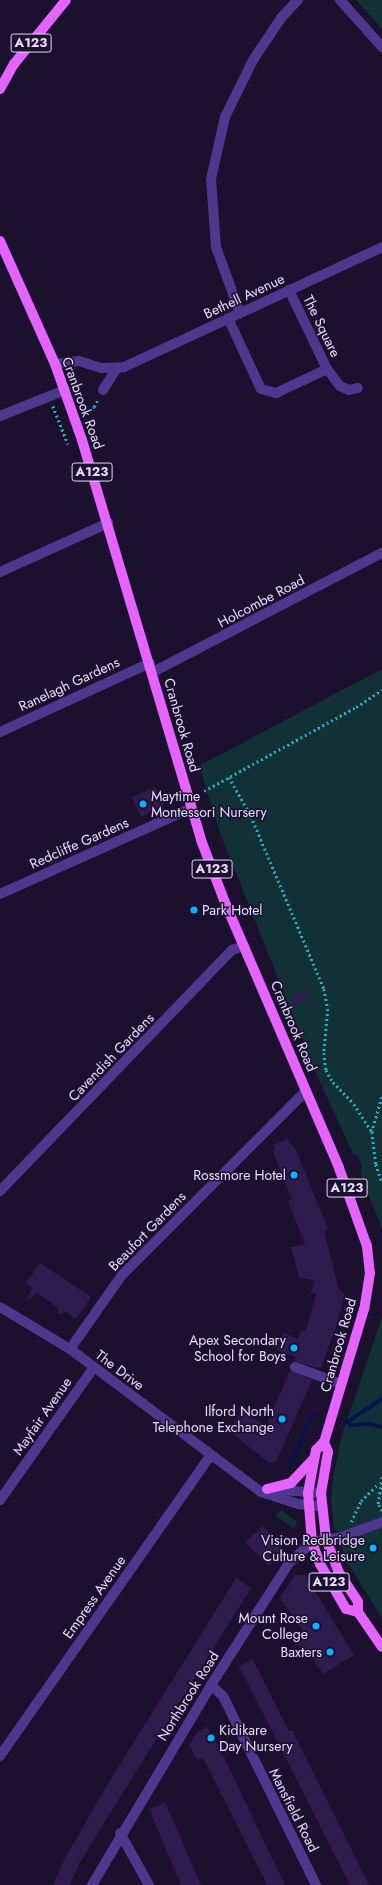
<!DOCTYPE html>
<html>
<head>
<meta charset="utf-8">
<style>
  body { margin:0 }
  #map { position:relative; width:382px; height:1885px; overflow:hidden; background:#1b102d; font-family:Jost,sans-serif }
  div>[style] { position:absolute }
  [style*='--x'] { left:calc(var(--x)*1px); top:calc(var(--y)*1px); width:calc(var(--w)*1px); rotate:calc(var(--a)*1deg) }
  .green>* { inset:0; background:#123137 }
  .stream>* { height:4px; margin:-2px; padding:0 2px; transform-origin:2px; border-radius:2px; background:#08134e }
  .building>* { inset:0; background:#301b4f }
  .path>* { height:2.5px; margin-top:-1.25px; transform-origin:0; background:repeating-linear-gradient(90deg,#29afc6 0 2px,transparent 0 5px) }
  .minor>* { height:10px; margin:-5px; padding:0 5px; transform-origin:5px; border-radius:5px; background:#4d388e }
  .major>* { height:10px; margin:-5px; padding:0 5px; transform-origin:5px; border-radius:5px; background:#e563ff }
  .dots>* { width:11px; height:11px; translate:-50% -50%; box-sizing:border-box; border:2px solid #1b102d; border-radius:50% }
  span { translate:-50% -50%; white-space:nowrap; text-align:center; line-height:1.15; -webkit-text-stroke:3px #1b102d; paint-order:stroke }
  .shield-label span { padding:1px 3px; background:#1b102d; border:1px solid; border-radius:3px; -webkit-text-stroke-width:0 }
  .shield-label { font-size:13px; color:#e7dcff; font-weight:700 }
  .street-label { font-size:14px; color:#e7dcff }
  .poi-label { font-size:14px; color:#e7dcff }
  .left { translate:0 -50%; text-align:left }
  .right { translate:-100% -50%; text-align:right }
</style>
</head>
<body>
<div id="map">
  <div class="green">
    <i style="clip-path:polygon(356px 0,382px 0,382px 29px,380px 27px)"></i>
    <i style="clip-path:polygon(382px 669px,382px 1229px,360px 1173px,362px 1165px,357px 1155px,353px 1154px,317px 1075px,261px 936px,219px 830px,199px 766px)"></i>
    <i style="clip-path:polygon(382px 1317px,382px 1618px,345px 1559px,342px 1548px,344px 1543px,340px 1533px,334px 1529px,331px 1501px,333px 1478px,341px 1438px)"></i>
    <i style="clip-path:polygon(282px 1510px,297px 1522px,294px 1529px,277px 1517px,277px 1512px)"></i>
  </div>
  <div class="stream">
    <i style="--x:382;--y:1399;--w:42;--a:146.7"></i>
    <i style="--x:347;--y:1422;--w:5;--a:37"></i>
    <i style="--x:351;--y:1425;--w:17;--a:-3"></i>
    <i style="--x:368;--y:1424;--w:14;--a:12"></i>
    <i style="--x:290;--y:1466;--w:53;--a:-66.8"></i>
    <i style="--x:311;--y:1417;--w:7;--a:-34"></i>
  </div>
  <div class="building">
    <i style="clip-path:polygon(155px 787px,164px 805px,141px 817px,132px 797px)"></i>
    <i style="clip-path:polygon(305px 989px,309px 998px,295px 1006px,291px 997px)"></i>
    <i style="clip-path:polygon(288px 1139px,290px 1144px,294px 1145px,328px 1229px,324px 1231px,339px 1290px,345px 1294px,336px 1327px,321px 1367px,317px 1368px,294px 1361px,296px 1357px,277px 1350px,284px 1333px,298px 1339px,301px 1331px,306px 1330px,316px 1294px,311px 1293px,315px 1281px,299px 1277px,291px 1247px,305px 1244px,288px 1201px,292px 1199px,272px 1150px,275px 1150px,273px 1145px)"></i>
    <i style="clip-path:polygon(40px 1263px,91px 1297px,76px 1319px,67px 1312px,58px 1314px,58px 1308px,37px 1293px,27px 1300px,32px 1287px,26px 1283px)"></i>
    <i style="clip-path:polygon(290px 1370px,312px 1380px,276px 1462px,269px 1463px,228px 1430px,243px 1411px,266px 1427px)"></i>
    <i style="clip-path:polygon(263px 1526px,283px 1546px,269px 1566px,245px 1542px)"></i>
    <i style="clip-path:polygon(295px 1575px,305px 1575px,354px 1655px,323px 1674px,306px 1649px,303px 1651px,296px 1641px,306px 1635px,280px 1598px)"></i>
    <i style="clip-path:polygon(236px 1578px,251px 1588px,122px 1794px,79px 1864px,70px 1885px,53px 1885px,65px 1858px,106px 1787px)"></i>
    <i style="clip-path:polygon(253px 1659px,289px 1731px,292px 1730px,369px 1885px,350px 1885px,239px 1666px)"></i>
    <i style="clip-path:polygon(207px 1727px,219px 1747px,285px 1885px,267px 1885px,203px 1758px,197px 1760px,189px 1745px,197px 1732px)"></i>
    <i style="clip-path:polygon(165px 1802px,201px 1885px,181px 1885px,149px 1809px)"></i>
  </div>
  <div class="path">
    <i style="--x:53;--y:406;--w:41;--a:68.5"></i>
    <i style="--x:85;--y:414;--w:11;--a:-38"></i>
    <i style="--x:94;--y:407;--w:9;--a:-63"></i>
    <i style="--x:229;--y:777;--w:45;--a:60.6"></i>
    <i style="--x:251;--y:816;--w:188;--a:67.1"></i>
    <i style="--x:324;--y:989;--w:20;--a:79"></i>
    <i style="--x:328;--y:1009;--w:44;--a:95.2"></i>
    <i style="--x:324;--y:1053;--w:17;--a:83"></i>
    <i style="--x:326;--y:1070;--w:14;--a:60"></i>
    <i style="--x:333;--y:1082;--w:30;--a:46"></i>
    <i style="--x:354;--y:1104;--w:33;--a:57"></i>
    <i style="--x:204;--y:791;--w:174;--a:-28.9"></i>
    <i style="--x:356;--y:707;--w:31;--a:-33"></i>
    <i style="--x:382;--y:1097;--w:36;--a:106"></i>
    <i style="--x:372;--y:1132;--w:32;--a:83"></i>
    <i style="--x:376;--y:1164;--w:19;--a:72"></i>
    <i style="--x:382;--y:1511;--w:8;--a:-120"></i>
    <i style="--x:378;--y:1504;--w:27;--a:-82"></i>
    <i style="--x:351;--y:1522;--w:23;--a:-65"></i>
    <i style="--x:361;--y:1501;--w:25;--a:-45"></i>
  </div>
  <div class="minor">
    <i style="--x:340;--y:0;--w:63;--a:48.2"></i>
    <i style="--x:240;--y:313;--w:70;--a:-110"></i>
    <i style="--x:216;--y:247;--w:68;--a:-94.2"></i>
    <i style="--x:211;--y:179;--w:64;--a:-77.3"></i>
    <i style="--x:225;--y:117;--w:64;--a:-63.8"></i>
    <i style="--x:253;--y:60;--w:50;--a:-56.3"></i>
    <i style="--x:281;--y:18;--w:25;--a:-47"></i>
    <i style="--x:228;--y:318;--w:78;--a:65.1"></i>
    <i style="--x:261;--y:389;--w:16;--a:15"></i>
    <i style="--x:276;--y:393;--w:56;--a:-25.2"></i>
    <i style="--x:327;--y:369;--w:88;--a:-115.7"></i>
    <i style="--x:55;--y:364;--w:24;--a:-7"></i>
    <i style="--x:79;--y:361;--w:23;--a:18"></i>
    <i style="--x:101;--y:368;--w:23;--a:-2"></i>
    <i style="--x:124;--y:367;--w:285;--a:-24.9"></i>
    <i style="--x:327;--y:369;--w:21;--a:53"></i>
    <i style="--x:340;--y:386;--w:10;--a:24"></i>
    <i style="--x:349;--y:390;--w:9;--a:-13"></i>
    <i style="--x:103;--y:390;--w:26;--a:-58"></i>
    <i style="--x:0;--y:416;--w:70;--a:-21.8"></i>
    <i style="--x:0;--y:572;--w:119;--a:-24.4"></i>
    <i style="--x:153;--y:672;--w:258;--a:-27.5"></i>
    <i style="--x:0;--y:732;--w:165;--a:-24.7"></i>
    <i style="--x:0;--y:894;--w:209;--a:-24.2"></i>
    <i style="--x:0;--y:1191;--w:335;--a:-46.1"></i>
    <i style="--x:232;--y:950;--w:13;--a:-18"></i>
    <i style="--x:0;--y:1307;--w:82;--a:31"></i>
    <i style="--x:70;--y:1349;--w:239;--a:36.8"></i>
    <i style="--x:261;--y:1492;--w:40;--a:18"></i>
    <i style="--x:299;--y:1504;--w:23;--a:7"></i>
    <i style="--x:70;--y:1349;--w:90;--a:-54.9"></i>
    <i style="--x:122;--y:1275;--w:260;--a:-45"></i>
    <i style="--x:295;--y:1367;--w:49;--a:20.3"></i>
    <i style="--x:267;--y:1489;--w:54;--a:4.2"></i>
    <i style="--x:0;--y:1500;--w:163;--a:-54.7"></i>
    <i style="--x:211;--y:1685;--w:16;--a:43"></i>
    <i style="--x:223;--y:1696;--w:211;--a:63.8"></i>
    <i style="--x:0;--y:1756;--w:368;--a:-55"></i>
    <i style="--x:120;--y:1833;--w:60;--a:60.9"></i>
    <i style="--x:92;--y:1885;--w:233;--a:-59.2"></i>
    <i style="--x:211;--y:1685;--w:145;--a:-57.4"></i>
    <i style="--x:289;--y:1563;--w:31;--a:-42"></i>
    <i style="--x:312;--y:1542;--w:30;--a:-9"></i>
    <i style="--x:342;--y:1537;--w:43;--a:-20.6"></i>
  </div>
  <div class="major">
    <i style="--x:0;--y:89;--w:29;--a:-61"></i>
    <i style="--x:14;--y:64;--w:82;--a:-50.9"></i>
    <i style="--x:0;--y:241;--w:135;--a:65.9"></i>
    <i style="--x:55;--y:364;--w:81;--a:70.4"></i>
    <i style="--x:82;--y:440;--w:417;--a:73.4"></i>
    <i style="--x:201;--y:840;--w:70;--a:69"></i>
    <i style="--x:226;--y:905;--w:286;--a:66.7"></i>
    <i style="--x:339;--y:1168;--w:83;--a:70.3"></i>
    <i style="--x:367;--y:1246;--w:27;--a:84"></i>
    <i style="--x:370;--y:1273;--w:36;--a:99"></i>
    <i style="--x:364;--y:1309;--w:139;--a:106.7"></i>
    <i style="--x:324;--y:1442;--w:11;--a:135"></i>
    <i style="--x:316;--y:1450;--w:44;--a:100.5"></i>
    <i style="--x:308;--y:1493;--w:49;--a:85.3"></i>
    <i style="--x:312;--y:1542;--w:23;--a:70"></i>
    <i style="--x:320;--y:1564;--w:52;--a:60"></i>
    <i style="--x:346;--y:1609;--w:12;--a:14"></i>
    <i style="--x:324;--y:1442;--w:11;--a:68"></i>
    <i style="--x:328;--y:1452;--w:42;--a:99.7"></i>
    <i style="--x:321;--y:1493;--w:46;--a:83.8"></i>
    <i style="--x:326;--y:1539;--w:34;--a:69"></i>
    <i style="--x:338;--y:1571;--w:37;--a:57"></i>
    <i style="--x:358;--y:1602;--w:10;--a:90"></i>
    <i style="--x:358;--y:1612;--w:42;--a:55.6"></i>
    <i style="--x:267;--y:1489;--w:25;--a:-14"></i>
    <i style="--x:291;--y:1483;--w:33;--a:-47"></i>
  </div>
  <div class="dots">
    <i style="left:143px;top:804px;background:#08b3ff"></i>
    <i style="left:194px;top:910px;background:#08b3ff"></i>
    <i style="left:294px;top:1175px;background:#08b3ff"></i>
    <i style="left:294px;top:1348px;background:#08b3ff"></i>
    <i style="left:282px;top:1419px;background:#08b3ff"></i>
    <i style="left:373px;top:1548px;background:#08b3ff"></i>
    <i style="left:316px;top:1626px;background:#08b3ff"></i>
    <i style="left:330px;top:1652px;background:#08b3ff"></i>
    <i style="left:211px;top:1738px;background:#08b3ff"></i>
  </div>
  <div class="shield-label">
    <span style="left:31px;top:43px">A123</span>
    <span style="left:92px;top:472px">A123</span>
    <span style="left:212px;top:869px">A123</span>
    <span style="left:347px;top:1188px">A123</span>
    <span style="left:329px;top:1582px">A123</span>
  </div>
  <div class="street-label">
    <span style="left:244px;top:296px;rotate:-25deg">Bethell Avenue</span>
    <span style="left:322px;top:326px;rotate:64deg">The Square</span>
    <span style="left:83px;top:403px;rotate:70deg">Cranbrook Road</span>
    <span style="left:261px;top:601px;rotate:-28deg">Holcombe Road</span>
    <span style="left:69px;top:684px;rotate:-25deg">Ranelagh Gardens</span>
    <span style="left:182px;top:725px;rotate:74deg">Cranbrook Road</span>
    <span style="left:79px;top:843px;rotate:-24deg">Redcliffe Gardens</span>
    <span style="left:294px;top:1026px;rotate:67deg">Cranbrook Road</span>
    <span style="left:111px;top:1057px;rotate:-46deg">Cavendish Gardens</span>
    <span style="left:147px;top:1231px;rotate:-46deg">Beaufort Gardens</span>
    <span style="left:338px;top:1345px;rotate:-74deg">Cranbrook Road</span>
    <span style="left:120px;top:1370px;rotate:37deg">The Drive</span>
    <span style="left:42px;top:1416px;rotate:-55deg">Mayfair Avenue</span>
    <span style="left:94px;top:1597px;rotate:-55deg">Empress Avenue</span>
    <span style="left:188px;top:1696px;rotate:-58deg">Northbrook Road</span>
    <span style="left:294px;top:1810px;rotate:63deg">Mansfield Road</span>
  </div>
  <div class="poi-label">
    <span class="left" style="left:151px;top:804px">Maytime<br>Montessori Nursery</span>
    <span class="left" style="left:202px;top:910px">Park Hotel</span>
    <span class="right" style="left:286px;top:1175px">Rossmore Hotel</span>
    <span class="right" style="left:286px;top:1348px">Apex Secondary<br>School for Boys</span>
    <span class="right" style="left:274px;top:1419px">Ilford North<br>Telephone Exchange</span>
    <span class="right" style="left:365px;top:1548px">Vision Redbridge<br>Culture &amp; Leisure</span>
    <span class="right" style="left:308px;top:1626px">Mount Rose<br>College</span>
    <span class="right" style="left:322px;top:1652px">Baxters</span>
    <span class="left" style="left:219px;top:1738px">Kidikare<br>Day Nursery</span>
  </div>
</div>
</body>
</html>
